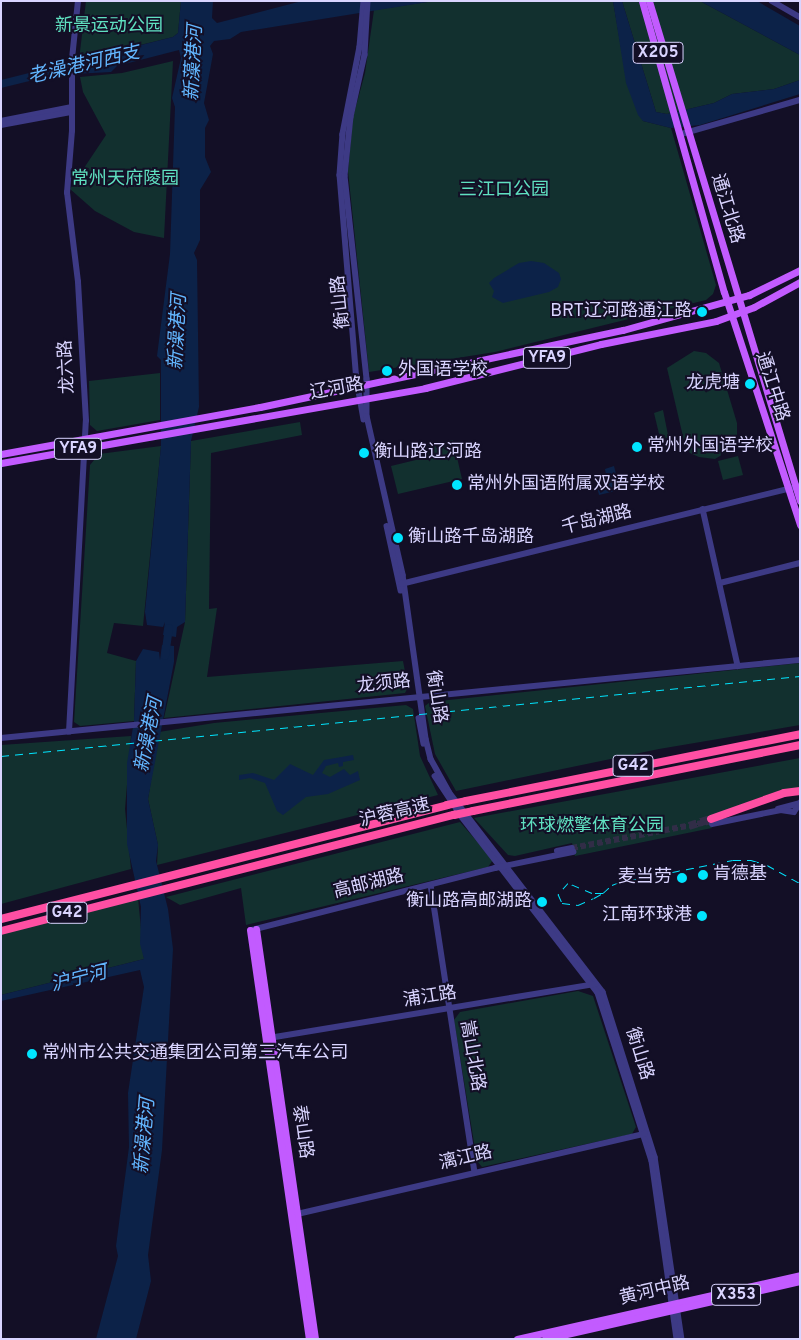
<!DOCTYPE html>
<html>
<head>
<meta charset="utf-8">
<style>
  body { margin:0 }
  #map { position:relative; width:801px; height:1340px; overflow:hidden; background:#130f26; font-family:Overpass,"Noto Sans SC",sans-serif }
  div>[style] { position:absolute }
  [style*='--x'] { left:calc(var(--x)*1px); top:calc(var(--y)*1px); width:calc(var(--w)*1px); rotate:calc(var(--a)*1deg) }
  .green>* { inset:0; background:#12302f }
  .water>* { inset:0; background:#0c2248 }
  .river>* { height:8px; margin:-4px; padding:0 4px; transform-origin:4px; border-radius:4px; background:#0c2248 }
  .minor-tunnel>* { height:5.5px; margin-top:-2.75px; transform-origin:0; background:repeating-linear-gradient(90deg,#312d47 0 5.5px,transparent 0 8.5px) }
  .highway-tunnel>* { height:8px; margin-top:-4px; transform-origin:0; background:repeating-linear-gradient(90deg,#312d47 0 8px,transparent 0 12px) }
  .minor>* { height:5.5px; margin:-2.75px; padding:0 2.75px; transform-origin:2.75px; border-radius:2.75px; background:#3d3a85 }
  .major>* { height:7px; margin:-3.5px; padding:0 3.5px; transform-origin:3.5px; border-radius:3.5px; background:#c25bff }
  .highway>* { height:8px; margin:-4px; padding:0 4px; transform-origin:4px; border-radius:4px; background:#ff4fa3 }
  .rail>* { height:1px; margin-top:-0.5px; transform-origin:0; background:repeating-linear-gradient(90deg,#00e5ff 0 8px,transparent 0 14px) }
  .highway-bridge>* { height:8px; margin:-4px; padding:0 4px; transform-origin:4px; border-radius:4px; background:#ff4fa3 }
  .dots>* { width:14px; height:14px; translate:-50% -50%; box-sizing:border-box; border:2px solid #130f26; border-radius:50% }
  span { translate:-50% -50%; white-space:nowrap; text-align:center; line-height:1.15; -webkit-text-stroke:4px #130f26; paint-order:stroke }
  .shield-label span { padding:1px 4px; background:#130f26; border:1px solid; border-radius:4px; -webkit-text-stroke-width:0 }
  .shield-label { font-size:16px; color:#d9d4ff; font-weight:700 }
  .park-label { font-size:18px; color:#5fe0c0 }
  .street-label { font-size:18px; color:#d9d4ff }
  .poi-label { font-size:18px; color:#d9d4ff }
  .right { translate:-100% -50%; text-align:right }
  .left { translate:0 -50%; text-align:left }
  .water-label { font-size:19px; color:#62b6ff; font-style:italic }
  .frame { position:absolute; inset:0; border:2px solid #d9d4ff; pointer-events:none }
</style>
</head>
<body>
<div id="map">
  <div class="green">
    <i style="clip-path:polygon(86px 1px,181px 1px,178px 33px,173px 37px,79px 60px)"></i>
    <i style="clip-path:polygon(434px 1px,613px 1px,627px 83px,643px 121px,671px 128px,716px 285px,713px 294px,706px 300px,495px 352px,369px 372px,348px 171px,353px 117px,365px 73px,374px 10px)"></i>
    <i style="clip-path:polygon(622px 1px,700px 1px,800px 55px,800px 80px,774px 89px,732px 94px,714px 103px,667px 114px,656px 112px)"></i>
    <i style="clip-path:polygon(173px 61px,164px 238px,134px 232px,95px 211px,70px 189px,106px 135px,83px 92px,80px 77px,122px 73px)"></i>
    <i style="clip-path:polygon(694px 351px,706px 353px,719px 363px,737px 423px,737px 439px,733px 448px,715px 459px,699px 457px,690px 453px,685px 445px,667px 368px)"></i>
    <i style="clip-path:polygon(160px 373px,160px 420px,97px 431px,90px 425px,89px 381px)"></i>
    <i style="clip-path:polygon(663px 410px,669px 440px,661px 442px,654px 413px)"></i>
    <i style="clip-path:polygon(300px 422px,302px 435px,211px 453px,209px 609px,217px 608px,207px 677px,403px 661px,408px 687px,405px 693px,164px 718px,185px 622px,191px 441px)"></i>
    <i style="clip-path:polygon(453px 440px,462px 479px,398px 494px,391px 466px,424px 458px,422px 447px)"></i>
    <i style="clip-path:polygon(161px 446px,143px 626px,114px 623px,107px 653px,136px 661px,134px 721px,80px 726px,74px 722px,90px 465px,99px 454px)"></i>
    <i style="clip-path:polygon(738px 456px,743px 475px,723px 480px,718px 461px)"></i>
    <i style="clip-path:polygon(800px 663px,800px 725px,659px 749px,456px 791px,435px 754px,425px 706px,430px 702px)"></i>
    <i style="clip-path:polygon(406px 705px,413px 709px,420px 756px,438px 795px,157px 865px,158px 845px,148px 799px,159px 732px,214px 723px)"></i>
    <i style="clip-path:polygon(131px 736px,125px 809px,131px 869px,1px 904px,1px 745px)"></i>
    <i style="clip-path:polygon(800px 758px,800px 788px,772px 793px,709px 817px,712px 828px,575px 856px,572px 843px,515px 856px,508px 855px,474px 818px)"></i>
    <i style="clip-path:polygon(460px 822px,493px 860px,488px 867px,246px 925px,241px 888px,180px 905px,166px 897px)"></i>
    <i style="clip-path:polygon(138px 898px,144px 959px,1px 995px,1px 934px)"></i>
    <i style="clip-path:polygon(578px 991px,593px 996px,636px 1127px,632px 1134px,482px 1167px,477px 1161px,454px 1020px,460px 1012px)"></i>
  </div>
  <div class="water">
    <i style="clip-path:polygon(181px 1px,213px 1px,212px 18px,217px 23px,302px 1px,434px 1px,241px 32px,230px 39px,214px 41px,210px 46px,213px 54px,204px 103px,209px 120px,205px 128px,205px 157px,211px 172px,200px 190px,200px 240px,194px 253px,197px 260px,199px 407px,191px 441px,185px 622px,177px 627px,176px 637px,163px 635px,165px 622px,163px 627px,147px 625px,145px 612px,161px 446px,161px 360px,157px 356px,170px 254px,175px 107px,172px 98px,181px 58px,179px 50px,117px 66px,111px 72px,54px 75px,1px 88px,1px 80px,173px 37px,178px 33px)"></i>
    <i style="clip-path:polygon(613px 1px,622px 1px,656px 112px,667px 114px,714px 103px,732px 94px,774px 89px,800px 80px,800px 94px,700px 125px,671px 128px,643px 121px,638px 115px,626px 83px)"></i>
    <i style="clip-path:polygon(700px 1px,757px 1px,800px 26px,800px 55px)"></i>
    <i style="clip-path:polygon(531px 261px,544px 263px,559px 273px,561px 279px,558px 287px,549px 292px,503px 303px,492px 297px,494px 291px,489px 283px,494px 278px,519px 263px)"></i>
    <i style="clip-path:polygon(614px 466px,620px 490px,599px 495px,596px 483px,606px 475px,605px 469px)"></i>
    <i style="clip-path:polygon(162px 645px,174px 646px,174px 662px,148px 799px,158px 845px,156px 861px,168px 909px,173px 949px,162px 1150px,148px 1255px,151px 1281px,136px 1339px,96px 1339px,118px 1256px,116px 1246px,129px 1147px,128px 1093px,144px 987px,140px 970px,1px 1001px,1px 995px,144px 959px,140px 944px,141px 907px,127px 844px,127px 763px,134px 721px,136px 661px,143px 649px,159px 652px,160px 660px)"></i>
    <i style="clip-path:polygon(353px 755px,354px 760px,343px 762px,343px 766px,339px 767px,338px 763px,326px 766px,322px 773px,330px 777px,344px 769px,350px 775px,358px 771px,360px 780px,328px 794px,306px 797px,283px 815px,277px 811px,265px 783px,250px 778px,239px 780px,239px 775px,253px 773px,274px 780px,290px 764px,313px 775px,324px 760px)"></i>
  </div>
  <div class="river">
    <i style="--x:165;--y:656;--w:28;--a:-82"></i>
  </div>
  <div class="minor-tunnel">
    <i style="--x:572;--y:848;--w:143;--a:-10.9"></i>
  </div>
  <div class="highway-tunnel">
    <i style="--x:689;--y:826;--w:23;--a:-18"></i>
  </div>
  <div class="minor">
    <i style="--x:364;--y:1;--w:46;--a:95"></i>
    <i style="--x:360;--y:47;--w:89;--a:101.1"></i>
    <i style="--x:343;--y:134;--w:41;--a:94.2"></i>
    <i style="--x:340;--y:175;--w:206;--a:85.3"></i>
    <i style="--x:357;--y:380;--w:40;--a:80"></i>
    <i style="--x:368;--y:1;--w:54;--a:93.2"></i>
    <i style="--x:365;--y:55;--w:64;--a:102.7"></i>
    <i style="--x:351;--y:117;--w:59;--a:95.8"></i>
    <i style="--x:345;--y:176;--w:204;--a:83.8"></i>
    <i style="--x:367;--y:379;--w:37;--a:90"></i>
    <i style="--x:367;--y:416;--w:163;--a:77.2"></i>
    <i style="--x:403;--y:575;--w:166;--a:82"></i>
    <i style="--x:426;--y:739;--w:21;--a:76"></i>
    <i style="--x:431;--y:759;--w:38;--a:61"></i>
    <i style="--x:449;--y:792;--w:252;--a:52.4"></i>
    <i style="--x:603;--y:992;--w:173;--a:72.5"></i>
    <i style="--x:655;--y:1157;--w:184;--a:81.6"></i>
    <i style="--x:772;--y:1;--w:32;--a:30"></i>
    <i style="--x:1;--y:121;--w:72;--a:-11.2"></i>
    <i style="--x:1;--y:125;--w:72;--a:-10.4"></i>
    <i style="--x:682;--y:134;--w:123;--a:-16.1"></i>
    <i style="--x:703;--y:509;--w:161;--a:77.4"></i>
    <i style="--x:387;--y:526;--w:66;--a:77.7"></i>
    <i style="--x:720;--y:583;--w:82;--a:-14"></i>
    <i style="--x:401;--y:584;--w:411;--a:-13.8"></i>
    <i style="--x:419;--y:718;--w:26;--a:79"></i>
    <i style="--x:69;--y:732;--w:311;--a:-86.9"></i>
    <i style="--x:86;--y:421;--w:139;--a:-93.3"></i>
    <i style="--x:78;--y:282;--w:90;--a:-97"></i>
    <i style="--x:67;--y:193;--w:62;--a:-85.4"></i>
    <i style="--x:72;--y:131;--w:72;--a:-90"></i>
    <i style="--x:72;--y:59;--w:58;--a:-84.1"></i>
    <i style="--x:1;--y:738;--w:803;--a:-5.58"></i>
    <i style="--x:435;--y:776;--w:49;--a:56.6"></i>
    <i style="--x:462;--y:817;--w:222;--a:52.3"></i>
    <i style="--x:598;--y:993;--w:176;--a:72.2"></i>
    <i style="--x:652;--y:1161;--w:180;--a:82"></i>
    <i style="--x:778;--y:809;--w:23;--a:-15"></i>
    <i style="--x:712;--y:824;--w:70;--a:-11.5"></i>
    <i style="--x:781;--y:810;--w:13;--a:9"></i>
    <i style="--x:794;--y:812;--w:11;--a:-56"></i>
    <i style="--x:557;--y:851;--w:15;--a:-11"></i>
    <i style="--x:431;--y:885;--w:290;--a:81.3"></i>
    <i style="--x:252;--y:930;--w:251;--a:-14.3"></i>
    <i style="--x:495;--y:868;--w:80;--a:-11.6"></i>
    <i style="--x:269;--y:1038;--w:331;--a:-9.4"></i>
    <i style="--x:293;--y:1215;--w:361;--a:-13"></i>
  </div>
  <div class="major">
    <i style="--x:642;--y:1;--w:302;--a:74.3"></i>
    <i style="--x:724;--y:292;--w:245;--a:71.9"></i>
    <i style="--x:649;--y:1;--w:522;--a:73.2"></i>
    <i style="--x:1;--y:454;--w:263;--a:-10.3"></i>
    <i style="--x:260;--y:407;--w:371;--a:-12"></i>
    <i style="--x:623;--y:330;--w:131;--a:-15.5"></i>
    <i style="--x:749;--y:295;--w:57;--a:-26.1"></i>
    <i style="--x:1;--y:463;--w:431;--a:-10"></i>
    <i style="--x:425;--y:388;--w:181;--a:-14"></i>
    <i style="--x:601;--y:344;--w:117;--a:-11.3"></i>
    <i style="--x:716;--y:321;--w:40;--a:-20.2"></i>
    <i style="--x:754;--y:307;--w:52;--a:-28.5"></i>
    <i style="--x:256;--y:929;--w:414;--a:81.8"></i>
    <i style="--x:250;--y:930;--w:413;--a:81.8"></i>
    <i style="--x:517;--y:1339;--w:290;--a:-12.7"></i>
    <i style="--x:545;--y:1339;--w:262;--a:-12.8"></i>
  </div>
  <div class="highway">
    <i style="--x:466;--y:801;--w:341;--a:-11.3"></i>
    <i style="--x:473;--y:811;--w:334;--a:-11.4"></i>
    <i style="--x:711;--y:819;--w:77;--a:-19.6"></i>
    <i style="--x:784;--y:793;--w:16;--a:-7"></i>
    <i style="--x:1;--y:919;--w:460;--a:-14.3"></i>
    <i style="--x:1;--y:931;--w:468;--a:-14.4"></i>
  </div>
  <div class="rail">
    <i style="--x:1;--y:756;--w:803;--a:-5.72"></i>
    <i style="--x:603;--y:893;--w:11;--a:180"></i>
    <i style="--x:592;--y:893;--w:26;--a:-157"></i>
    <i style="--x:568;--y:883;--w:15;--a:132"></i>
    <i style="--x:558;--y:894;--w:10;--a:66"></i>
    <i style="--x:562;--y:903;--w:16;--a:7"></i>
    <i style="--x:578;--y:905;--w:17;--a:-24"></i>
    <i style="--x:594;--y:898;--w:10;--a:-29"></i>
    <i style="--x:603;--y:893;--w:12;--a:-42"></i>
    <i style="--x:612;--y:885;--w:5;--a:-22"></i>
    <i style="--x:617;--y:883;--w:118;--a:-11.2"></i>
    <i style="--x:733;--y:860;--w:18;--a:0"></i>
    <i style="--x:751;--y:860;--w:17;--a:17"></i>
    <i style="--x:767;--y:865;--w:38;--a:29"></i>
  </div>
  <div class="highway-bridge">
    <i style="--x:447;--y:805;--w:19;--a:-12"></i>
    <i style="--x:454;--y:815;--w:19;--a:-12"></i>
  </div>
  <div class="dots">
    <i style="left:702px;top:312px;background:#00e5ff"></i>
    <i style="left:387px;top:371px;background:#00e5ff"></i>
    <i style="left:750px;top:384px;background:#00e5ff"></i>
    <i style="left:637px;top:447px;background:#00e5ff"></i>
    <i style="left:364px;top:453px;background:#00e5ff"></i>
    <i style="left:457px;top:485px;background:#00e5ff"></i>
    <i style="left:398px;top:538px;background:#00e5ff"></i>
    <i style="left:703px;top:875px;background:#00e5ff"></i>
    <i style="left:682px;top:878px;background:#00e5ff"></i>
    <i style="left:542px;top:902px;background:#00e5ff"></i>
    <i style="left:702px;top:916px;background:#00e5ff"></i>
    <i style="left:32px;top:1054px;background:#00e5ff"></i>
  </div>
  <div class="shield-label">
    <span style="left:658px;top:53px">X205</span>
    <span style="left:547px;top:358px">YFA9</span>
    <span style="left:78px;top:449px">YFA9</span>
    <span style="left:633px;top:766px">G42</span>
    <span style="left:67px;top:913px">G42</span>
    <span style="left:736px;top:1295px">X353</span>
  </div>
  <div class="park-label">
    <span style="left:109px;top:27px">新景运动公园</span>
    <span style="left:125px;top:180px">常州天府陵园</span>
    <span style="left:504px;top:191px">三江口公园</span>
    <span style="left:592px;top:827px">环球燃擎体育公园</span>
  </div>
  <div class="street-label">
    <span style="left:726px;top:209px;rotate:73deg">通江北路</span>
    <span style="left:342px;top:302px;rotate:-96deg">衡山路</span>
    <span style="left:68px;top:367px;rotate:-93deg">龙六路</span>
    <span style="left:771px;top:387px;rotate:72deg">通江中路</span>
    <span style="left:337px;top:390px;rotate:-10deg">辽河路</span>
    <span style="left:597px;top:521px;rotate:-14deg">千岛湖路</span>
    <span style="left:384px;top:685px;rotate:-6deg">龙须路</span>
    <span style="left:435px;top:697px;rotate:81deg">衡山路</span>
    <span style="left:395px;top:814px;rotate:-13deg">沪蓉高速</span>
    <span style="left:369px;top:885px;rotate:-14deg">高邮湖路</span>
    <span style="left:430px;top:998px;rotate:-9deg">浦江路</span>
    <span style="left:638px;top:1054px;rotate:73deg">衡山路</span>
    <span style="left:471px;top:1056px;rotate:80deg">嵩山北路</span>
    <span style="left:301px;top:1132px;rotate:82deg">泰山路</span>
    <span style="left:466px;top:1159px;rotate:-13deg">漓江路</span>
    <span style="left:655px;top:1292px;rotate:-13deg">黄河中路</span>
  </div>
  <div class="poi-label">
    <span class="right" style="left:692px;top:312px">BRT辽河路通江路</span>
    <span class="left" style="left:398px;top:371px">外国语学校</span>
    <span class="right" style="left:740px;top:384px">龙虎塘</span>
    <span class="left" style="left:647px;top:447px">常州外国语学校</span>
    <span class="left" style="left:374px;top:453px">衡山路辽河路</span>
    <span class="left" style="left:467px;top:485px">常州外国语附属双语学校</span>
    <span class="left" style="left:408px;top:538px">衡山路千岛湖路</span>
    <span class="left" style="left:713px;top:875px">肯德基</span>
    <span class="right" style="left:672px;top:878px">麦当劳</span>
    <span class="right" style="left:532px;top:902px">衡山路高邮湖路</span>
    <span class="right" style="left:692px;top:916px">江南环球港</span>
    <span class="left" style="left:42px;top:1054px">常州市公共交通集团公司第三汽车公司</span>
  </div>
  <div class="water-label">
    <span style="left:195px;top:63px;rotate:-87deg">新藻港河</span>
    <span style="left:84px;top:66px;rotate:-13deg">老澡港河西支</span>
    <span style="left:179px;top:332px;rotate:-87deg">新澡港河</span>
    <span style="left:150px;top:735px;rotate:-79deg">新澡港河</span>
    <span style="left:79px;top:980px;rotate:-14deg">沪宁河</span>
    <span style="left:146px;top:1136px;rotate:-85deg">新澡港河</span>
  </div>
  <div class="frame"></div>
</div>
</body>
</html>
